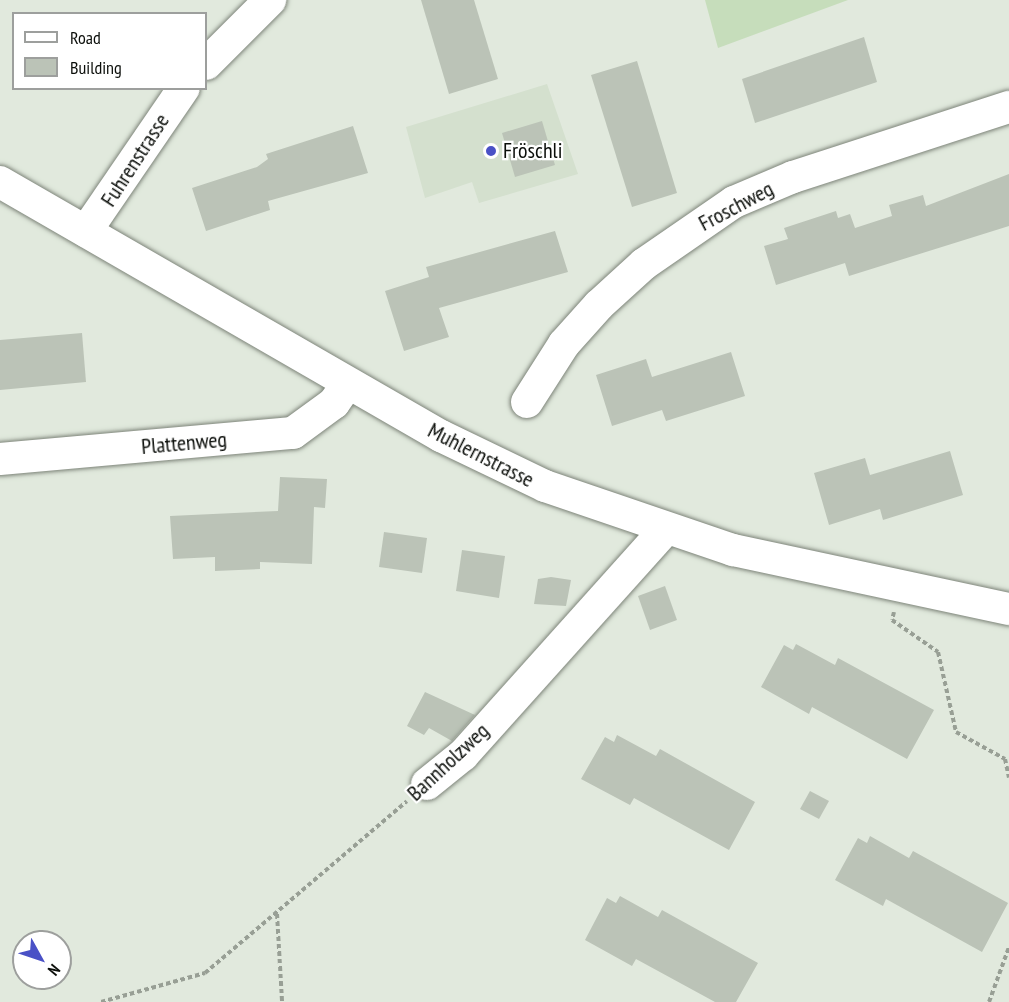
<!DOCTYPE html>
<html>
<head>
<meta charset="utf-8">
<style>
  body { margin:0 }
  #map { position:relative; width:1009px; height:1002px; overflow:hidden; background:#e1e9dd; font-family:"PT Sans Narrow",sans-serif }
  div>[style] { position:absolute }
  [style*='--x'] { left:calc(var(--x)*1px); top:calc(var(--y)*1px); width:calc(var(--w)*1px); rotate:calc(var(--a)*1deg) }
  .built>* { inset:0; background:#d4e0ce }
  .green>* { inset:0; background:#c6ddbb }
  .building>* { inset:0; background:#bbc3b7 }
  .path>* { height:4px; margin-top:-2px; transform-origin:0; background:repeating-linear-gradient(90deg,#989f95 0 4.5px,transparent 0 7.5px) }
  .roads { filter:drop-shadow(0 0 2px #7d8479) drop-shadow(0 0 2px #7d8479) }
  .minor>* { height:32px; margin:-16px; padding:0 16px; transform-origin:16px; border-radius:16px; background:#fff }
  .dots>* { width:16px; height:16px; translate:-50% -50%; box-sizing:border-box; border:3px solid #fff; border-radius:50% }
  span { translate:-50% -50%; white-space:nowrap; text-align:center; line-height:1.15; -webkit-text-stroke:4.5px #fff; paint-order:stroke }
  .poi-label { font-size:22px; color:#0b0e0a }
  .left { translate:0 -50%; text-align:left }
  .street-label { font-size:22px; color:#0b0e0a }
  .legend { position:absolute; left:12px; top:12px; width:195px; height:78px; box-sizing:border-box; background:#fff; border:2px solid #9d9f9d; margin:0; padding:8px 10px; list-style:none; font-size:18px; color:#0b0e0a }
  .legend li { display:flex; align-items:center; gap:12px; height:30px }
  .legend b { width:30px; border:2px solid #9d9f9d }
  .north { position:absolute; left:12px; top:930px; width:60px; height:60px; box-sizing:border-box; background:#fff; border:2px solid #9d9f9d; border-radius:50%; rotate:130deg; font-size:16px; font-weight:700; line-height:24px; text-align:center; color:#0b0e0a }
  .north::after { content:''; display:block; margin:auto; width:21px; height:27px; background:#4a51c6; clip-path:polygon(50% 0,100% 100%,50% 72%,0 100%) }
</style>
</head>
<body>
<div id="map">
  <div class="built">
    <i style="clip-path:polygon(547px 84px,578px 174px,479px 203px,472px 182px,425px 198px,406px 127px)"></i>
  </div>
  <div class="green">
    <i style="clip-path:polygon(705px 0,848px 0,718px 48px)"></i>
  </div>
  <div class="building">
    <i style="clip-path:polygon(421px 0,474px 0,498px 79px,449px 94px)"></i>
    <i style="clip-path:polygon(864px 37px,877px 82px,755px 123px,742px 79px)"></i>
    <i style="clip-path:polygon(637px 61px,677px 193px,632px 207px,591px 75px)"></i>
    <i style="clip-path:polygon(542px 121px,555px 165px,515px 177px,502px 133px)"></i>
    <i style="clip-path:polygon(353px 126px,368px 173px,268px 201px,270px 210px,206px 231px,192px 188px,257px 167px,268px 159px,266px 154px)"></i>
    <i style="clip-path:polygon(1009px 174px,1009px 226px,849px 276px,845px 263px,776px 285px,764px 246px,788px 239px,784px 228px,836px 211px,838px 218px,850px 214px,855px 228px,892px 216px,889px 205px,923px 195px,926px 206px)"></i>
    <i style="clip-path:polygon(555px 231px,568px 272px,439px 308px,449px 337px,404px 351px,385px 291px,429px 277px,426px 267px)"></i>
    <i style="clip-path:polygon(82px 333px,86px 382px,0 390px,0 340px)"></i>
    <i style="clip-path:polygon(731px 352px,745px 396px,666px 421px,662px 410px,612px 426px,596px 375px,646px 359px,652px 377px)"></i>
    <i style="clip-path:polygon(950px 451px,963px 495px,883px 520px,880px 509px,829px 525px,814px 473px,865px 458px,870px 475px)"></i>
    <i style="clip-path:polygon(280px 477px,327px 479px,325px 508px,314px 507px,312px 564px,260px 562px,260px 569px,215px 571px,215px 557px,173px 559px,170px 516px,278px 511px)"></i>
    <i style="clip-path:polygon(384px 532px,427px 538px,422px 573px,379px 567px)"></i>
    <i style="clip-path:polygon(462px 550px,505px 556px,499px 598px,456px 591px)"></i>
    <i style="clip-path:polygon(551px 577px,571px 580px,566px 606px,534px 604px,538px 579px)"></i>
    <i style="clip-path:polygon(665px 586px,677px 620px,650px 630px,638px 596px)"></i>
    <i style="clip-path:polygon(796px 644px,835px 665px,838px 658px,934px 710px,907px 759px,812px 707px,809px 714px,761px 687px,784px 645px,793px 650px)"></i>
    <i style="clip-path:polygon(425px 692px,475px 715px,452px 741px,429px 728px,424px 735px,407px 726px)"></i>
    <i style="clip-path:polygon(617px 735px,656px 756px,660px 749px,755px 802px,729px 850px,634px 798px,630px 805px,581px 779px,605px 737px,614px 742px)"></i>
    <i style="clip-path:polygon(810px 791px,829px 801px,819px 819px,800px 809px)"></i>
    <i style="clip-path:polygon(870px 836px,909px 858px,913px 851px,1008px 903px,982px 952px,886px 899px,883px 906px,835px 880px,858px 838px,867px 843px)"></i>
    <i style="clip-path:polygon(620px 896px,658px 917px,662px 910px,758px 963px,736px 1002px,715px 1002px,636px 959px,632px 966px,585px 940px,607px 898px,616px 903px)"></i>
  </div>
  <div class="path">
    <i style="--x:894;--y:612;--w:8;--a:104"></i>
    <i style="--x:892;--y:620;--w:56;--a:34.8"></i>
    <i style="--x:938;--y:652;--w:82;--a:77.3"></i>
    <i style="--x:956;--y:732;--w:56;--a:28.9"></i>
    <i style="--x:1005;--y:759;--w:19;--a:78"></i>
    <i style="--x:277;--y:914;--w:88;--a:86.7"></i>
    <i style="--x:101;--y:1002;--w:108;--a:-15.6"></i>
    <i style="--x:205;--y:973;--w:265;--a:-40.4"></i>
    <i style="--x:989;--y:1002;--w:59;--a:-70"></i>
  </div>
  <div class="roads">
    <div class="minor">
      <i style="--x:206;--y:64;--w:91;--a:-45"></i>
      <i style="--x:0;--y:182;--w:509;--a:29.94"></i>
      <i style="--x:441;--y:436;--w:115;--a:25.7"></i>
      <i style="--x:545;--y:486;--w:199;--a:18.8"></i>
      <i style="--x:733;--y:550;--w:282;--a:12.1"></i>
      <i style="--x:86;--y:231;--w:173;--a:-55.6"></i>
      <i style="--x:527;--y:402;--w:69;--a:-57.5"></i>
      <i style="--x:564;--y:344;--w:52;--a:-48.1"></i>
      <i style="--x:599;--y:305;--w:61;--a:-42.3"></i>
      <i style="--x:644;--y:264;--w:109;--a:-34.6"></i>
      <i style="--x:734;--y:202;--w:64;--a:-23"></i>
      <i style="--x:793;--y:177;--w:227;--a:-18"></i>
      <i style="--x:0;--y:459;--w:294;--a:-5.1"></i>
      <i style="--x:293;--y:433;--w:51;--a:-36.2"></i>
      <i style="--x:334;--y:403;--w:24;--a:-55"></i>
      <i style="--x:427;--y:784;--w:46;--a:-38.9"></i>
      <i style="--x:463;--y:755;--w:302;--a:-48.1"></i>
    </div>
  </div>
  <div class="dots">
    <i style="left:491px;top:151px;background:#4a51c6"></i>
  </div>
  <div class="poi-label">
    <span class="left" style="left:503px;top:151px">Fröschli</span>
  </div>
  <div class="street-label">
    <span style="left:135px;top:160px;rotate:-57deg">Fuhrenstrasse</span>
    <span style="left:736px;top:206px;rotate:-28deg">Froschweg</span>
    <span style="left:184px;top:443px;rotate:-5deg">Plattenweg</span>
    <span style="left:481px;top:455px;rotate:27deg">Muhlernstrasse</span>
    <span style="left:448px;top:762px;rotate:-43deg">Bannholzweg</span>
  </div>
  <ul class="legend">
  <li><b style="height:8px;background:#fff"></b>Road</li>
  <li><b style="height:16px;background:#bbc3b7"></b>Building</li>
  </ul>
  <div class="north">N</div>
</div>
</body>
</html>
